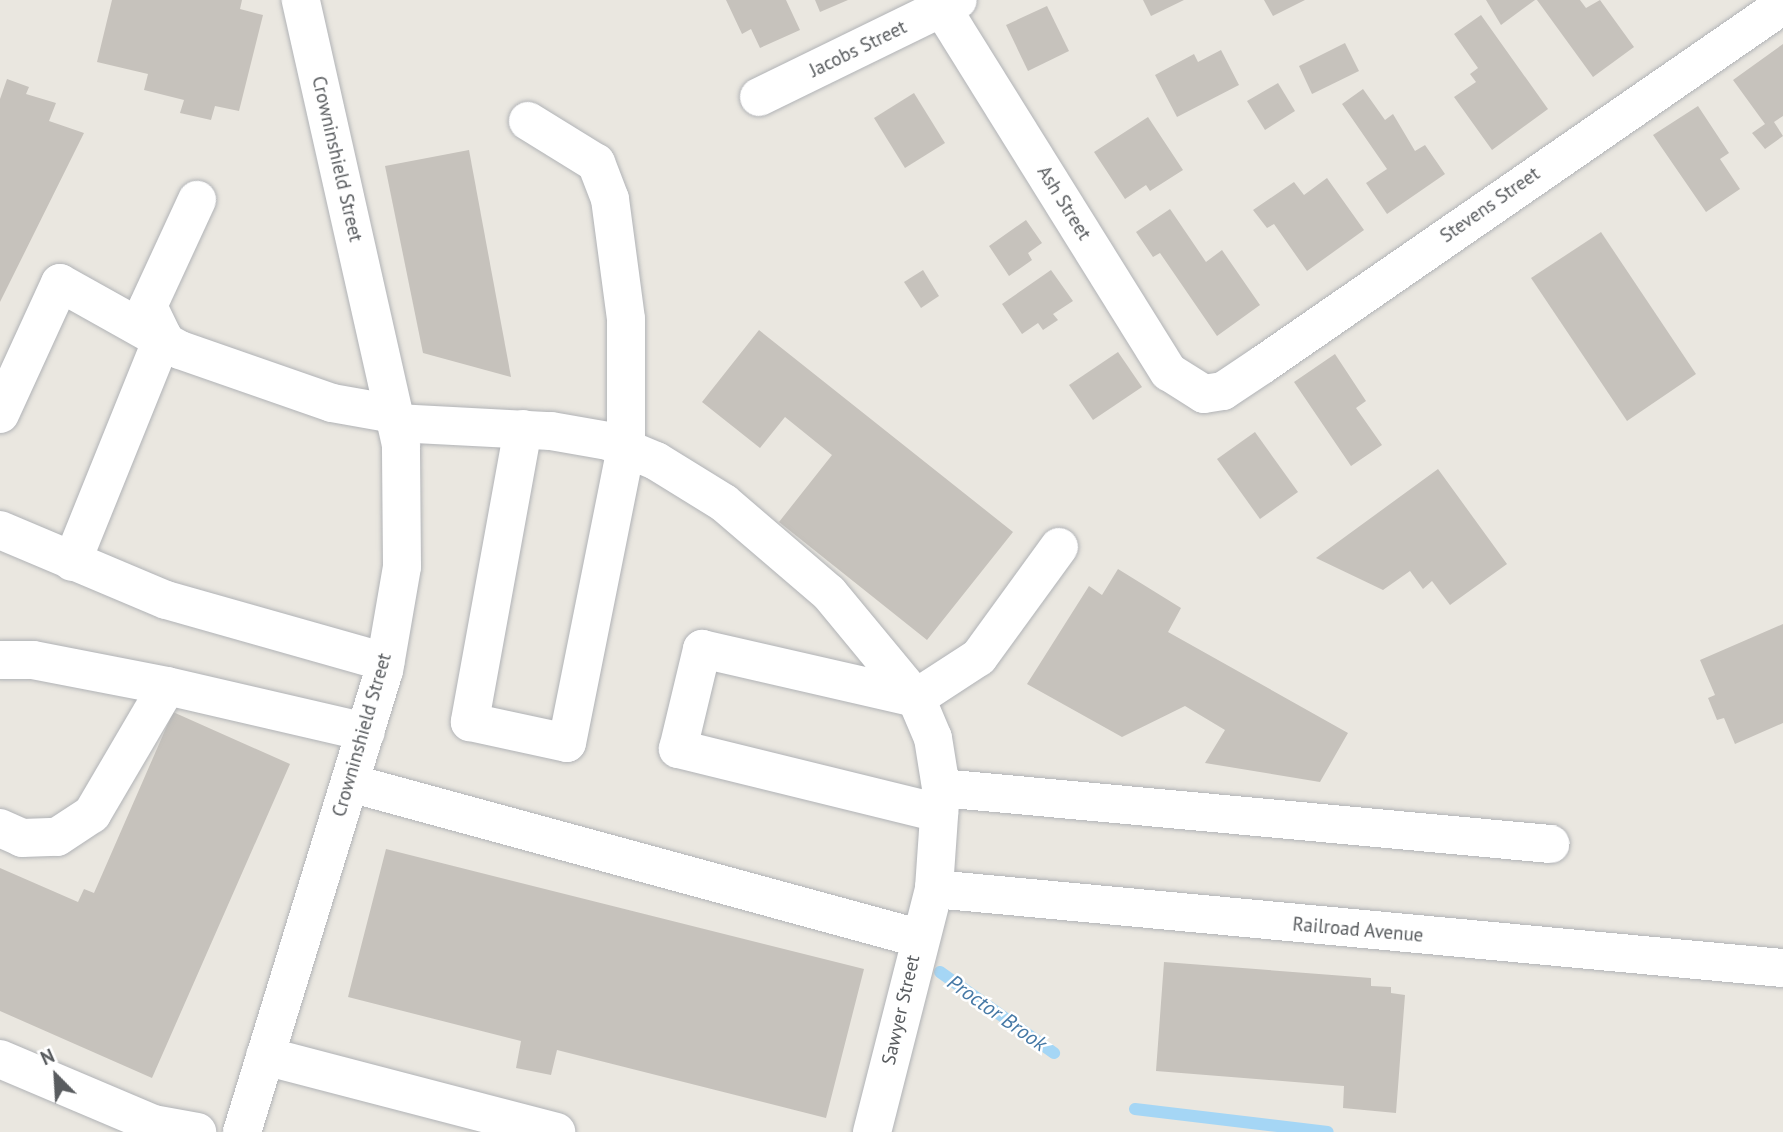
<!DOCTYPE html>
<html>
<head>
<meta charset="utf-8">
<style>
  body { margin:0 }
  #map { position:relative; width:1783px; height:1132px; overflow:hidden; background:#eae7e0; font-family:"PT Sans",sans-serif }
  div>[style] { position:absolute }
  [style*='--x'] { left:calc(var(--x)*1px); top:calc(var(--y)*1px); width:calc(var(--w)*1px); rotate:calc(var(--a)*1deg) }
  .stream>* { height:12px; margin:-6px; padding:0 6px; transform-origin:6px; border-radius:6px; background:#a5d6f5 }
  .building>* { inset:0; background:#c6c2bc }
  .roads { filter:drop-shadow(0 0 2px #b1b3b6) drop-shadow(0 0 2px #b1b3b6) }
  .minor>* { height:38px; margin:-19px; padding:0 19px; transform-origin:19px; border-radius:19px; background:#fff }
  span { translate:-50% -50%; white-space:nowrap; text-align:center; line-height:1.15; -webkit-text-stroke:5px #fff; paint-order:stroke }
  .street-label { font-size:19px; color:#595c5f }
  .water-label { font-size:21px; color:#4578a5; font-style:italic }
  .north { position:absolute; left:21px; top:1041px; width:70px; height:70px; -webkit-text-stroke:5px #fff; paint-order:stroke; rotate:336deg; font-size:19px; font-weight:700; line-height:28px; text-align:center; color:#595c5f }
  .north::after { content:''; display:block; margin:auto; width:24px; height:32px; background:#595c5f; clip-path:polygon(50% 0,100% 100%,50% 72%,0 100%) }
</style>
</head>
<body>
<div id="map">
  <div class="stream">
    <i style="--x:940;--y:972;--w:140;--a:35.4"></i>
    <i style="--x:1135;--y:1109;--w:194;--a:6.8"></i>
  </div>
  <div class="building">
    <i style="clip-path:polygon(112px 0,242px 0,240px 9px,263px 15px,239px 111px,215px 106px,211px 120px,180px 113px,184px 100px,144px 90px,148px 74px,97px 62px)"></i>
    <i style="clip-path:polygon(726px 0,786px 0,800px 30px,760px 48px,751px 29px,742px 34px)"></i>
    <i style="clip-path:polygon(815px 0,848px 0,820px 12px)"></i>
    <i style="clip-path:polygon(1143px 0,1184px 0,1151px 16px)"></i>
    <i style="clip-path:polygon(1264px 0,1305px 0,1273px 16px)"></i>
    <i style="clip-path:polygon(1486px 0,1535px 0,1501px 25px)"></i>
    <i style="clip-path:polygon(1537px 0,1580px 0,1586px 8px,1600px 0,1634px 47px,1593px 77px)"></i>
    <i style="clip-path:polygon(1047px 6px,1069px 51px,1028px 71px,1006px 25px)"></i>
    <i style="clip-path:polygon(1481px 15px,1548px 109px,1492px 150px,1454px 97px,1476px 82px,1470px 74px,1478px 68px,1454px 34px)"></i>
    <i style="clip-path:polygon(1345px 43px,1359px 71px,1312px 94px,1299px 66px)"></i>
    <i style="clip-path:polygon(1783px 44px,1783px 116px,1774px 122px,1783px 136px,1765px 149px,1752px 133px,1765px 124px,1733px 80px)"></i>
    <i style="clip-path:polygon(1221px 50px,1239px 85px,1177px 117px,1155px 75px,1194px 54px,1198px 62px)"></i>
    <i style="clip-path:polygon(7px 79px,29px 87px,26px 94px,56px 103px,49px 121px,84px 133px,0 302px,0 99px)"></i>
    <i style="clip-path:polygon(1278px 83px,1295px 111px,1265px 130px,1247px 101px)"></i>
    <i style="clip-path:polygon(1363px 89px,1385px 120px,1393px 114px,1415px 151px,1425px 145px,1445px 174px,1387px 214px,1366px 183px,1387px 169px,1342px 104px)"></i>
    <i style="clip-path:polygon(914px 93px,945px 143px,905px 168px,874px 118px)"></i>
    <i style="clip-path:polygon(1698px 106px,1729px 153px,1720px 159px,1740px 189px,1706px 212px,1653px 135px)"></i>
    <i style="clip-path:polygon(1148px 117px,1183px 170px,1150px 191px,1146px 185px,1125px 199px,1094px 152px)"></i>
    <i style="clip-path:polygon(469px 150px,511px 377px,423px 353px,385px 166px)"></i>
    <i style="clip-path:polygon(1327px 178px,1364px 230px,1307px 271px,1274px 224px,1267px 228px,1253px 210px,1294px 182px,1304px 195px)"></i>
    <i style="clip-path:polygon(1170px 209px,1206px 262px,1222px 250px,1260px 305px,1217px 336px,1160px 253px,1153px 257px,1136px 232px)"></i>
    <i style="clip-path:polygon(1026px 220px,1042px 243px,1028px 253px,1032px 260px,1009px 276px,989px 246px)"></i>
    <i style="clip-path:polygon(1601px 232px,1696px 374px,1627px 421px,1531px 278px)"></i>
    <i style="clip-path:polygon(923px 270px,939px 296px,921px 308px,904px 282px)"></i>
    <i style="clip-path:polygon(1051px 270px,1073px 301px,1053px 314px,1058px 320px,1043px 330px,1038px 323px,1022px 334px,1002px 304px)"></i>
    <i style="clip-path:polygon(759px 330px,1013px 532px,927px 640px,779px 522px,832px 455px,785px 417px,760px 448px,702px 402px)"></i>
    <i style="clip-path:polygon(1118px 352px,1142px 387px,1093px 420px,1069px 385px)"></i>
    <i style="clip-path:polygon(1335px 354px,1366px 401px,1356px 408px,1382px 445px,1351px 466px,1294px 382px)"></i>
    <i style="clip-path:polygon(1255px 432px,1298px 492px,1260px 519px,1217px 459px)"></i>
    <i style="clip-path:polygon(1438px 469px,1507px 564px,1450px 605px,1432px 581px,1423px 589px,1410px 571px,1383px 590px,1316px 558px)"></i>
    <i style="clip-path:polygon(1118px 569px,1181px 608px,1168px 632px,1348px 733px,1320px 782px,1205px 763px,1225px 730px,1185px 706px,1122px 737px,1027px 684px,1089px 586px,1102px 595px)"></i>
    <i style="clip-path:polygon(1783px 624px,1783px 723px,1735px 744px,1724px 718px,1717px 720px,1708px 698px,1715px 695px,1700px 660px)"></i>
    <i style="clip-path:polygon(173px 712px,290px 764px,152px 1078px,0 1011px,0 868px,78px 902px,84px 889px,94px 893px)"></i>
    <i style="clip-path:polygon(386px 849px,864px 969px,826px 1118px,557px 1050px,551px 1075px,516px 1068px,521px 1041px,348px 997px)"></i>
    <i style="clip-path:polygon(1164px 962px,1371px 978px,1371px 986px,1391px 987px,1391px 993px,1405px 995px,1396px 1113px,1343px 1108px,1344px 1086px,1156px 1071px)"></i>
  </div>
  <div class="roads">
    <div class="minor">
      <i style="--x:942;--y:8;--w:429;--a:58.1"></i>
      <i style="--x:1169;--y:372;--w:41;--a:32.2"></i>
      <i style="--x:1204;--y:394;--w:19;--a:-9"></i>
      <i style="--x:1223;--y:391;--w:47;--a:-33.7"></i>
      <i style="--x:1262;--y:365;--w:633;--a:-34.64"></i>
      <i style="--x:759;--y:97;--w:221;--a:-26"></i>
      <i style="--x:0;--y:414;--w:144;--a:-65.4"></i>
      <i style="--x:60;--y:283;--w:137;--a:29.2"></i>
      <i style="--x:180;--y:350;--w:161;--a:19.2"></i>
      <i style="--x:332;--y:403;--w:63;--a:10.1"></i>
      <i style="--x:396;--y:423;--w:155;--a:3"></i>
      <i style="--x:551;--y:431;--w:58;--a:10"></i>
      <i style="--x:608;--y:441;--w:52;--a:22.6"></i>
      <i style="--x:656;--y:461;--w:80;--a:31.7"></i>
      <i style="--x:724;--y:503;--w:138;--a:40.6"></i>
      <i style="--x:829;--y:593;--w:136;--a:50.4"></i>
      <i style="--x:916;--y:698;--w:43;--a:67"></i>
      <i style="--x:933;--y:738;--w:51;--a:80.9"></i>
      <i style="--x:941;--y:788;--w:101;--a:94"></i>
      <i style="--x:934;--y:889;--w:251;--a:104.3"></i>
      <i style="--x:523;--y:429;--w:298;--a:100.3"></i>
      <i style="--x:470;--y:722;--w:99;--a:12.2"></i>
      <i style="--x:567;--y:743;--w:301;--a:-78.7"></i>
      <i style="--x:626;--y:448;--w:129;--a:-90"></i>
      <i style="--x:626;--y:319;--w:121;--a:-97.6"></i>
      <i style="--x:610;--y:199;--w:39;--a:-111"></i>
      <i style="--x:596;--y:163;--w:80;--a:-148.3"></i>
      <i style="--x:0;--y:530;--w:180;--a:22.9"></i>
      <i style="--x:166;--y:600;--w:228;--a:15.8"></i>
      <i style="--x:72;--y:562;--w:243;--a:-68"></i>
      <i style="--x:163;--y:337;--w:34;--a:-116"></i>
      <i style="--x:148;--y:306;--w:117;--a:-65.2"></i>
      <i style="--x:0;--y:660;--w:33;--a:0"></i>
      <i style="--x:33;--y:660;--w:136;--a:11"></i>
      <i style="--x:167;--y:686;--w:204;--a:13"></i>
      <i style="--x:350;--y:783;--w:589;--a:15.26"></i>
      <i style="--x:941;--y:788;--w:612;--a:5.25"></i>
      <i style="--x:939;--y:813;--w:269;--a:-166.2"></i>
      <i style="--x:678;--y:749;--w:103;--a:-76.5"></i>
      <i style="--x:702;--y:649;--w:220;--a:12.9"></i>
      <i style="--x:916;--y:698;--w:75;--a:-33.1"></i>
      <i style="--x:979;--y:657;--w:136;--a:-54"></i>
      <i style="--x:0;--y:828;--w:24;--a:24"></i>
      <i style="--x:22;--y:838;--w:35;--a:-2"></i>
      <i style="--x:57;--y:837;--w:42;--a:-33.3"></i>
      <i style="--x:92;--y:814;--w:148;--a:-59.6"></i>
      <i style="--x:934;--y:889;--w:853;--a:5.32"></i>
      <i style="--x:265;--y:1056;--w:301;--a:14.6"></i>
      <i style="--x:0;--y:1059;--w:166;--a:23"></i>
      <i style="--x:153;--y:1124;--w:45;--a:10.3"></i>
      <i style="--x:242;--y:1132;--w:482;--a:-72.9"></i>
      <i style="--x:384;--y:671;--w:106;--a:-80.2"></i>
      <i style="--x:402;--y:567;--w:122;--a:-90.5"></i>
      <i style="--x:401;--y:445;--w:456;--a:-102.7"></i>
    </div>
  </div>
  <div class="street-label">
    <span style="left:858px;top:49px;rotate:-26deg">Jacobs Street</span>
    <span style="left:337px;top:159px;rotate:77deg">Crowninshield Street</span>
    <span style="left:1064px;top:203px;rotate:58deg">Ash Street</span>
    <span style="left:1490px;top:205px;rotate:-35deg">Stevens Street</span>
    <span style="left:362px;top:735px;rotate:-74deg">Crowninshield Street</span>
    <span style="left:1358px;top:930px;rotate:5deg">Railroad Avenue</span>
    <span style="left:901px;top:1010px;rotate:-77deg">Sawyer Street</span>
  </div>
  <div class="water-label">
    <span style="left:997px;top:1013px;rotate:35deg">Proctor Brook</span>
  </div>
  <div class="north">N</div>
</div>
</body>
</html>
